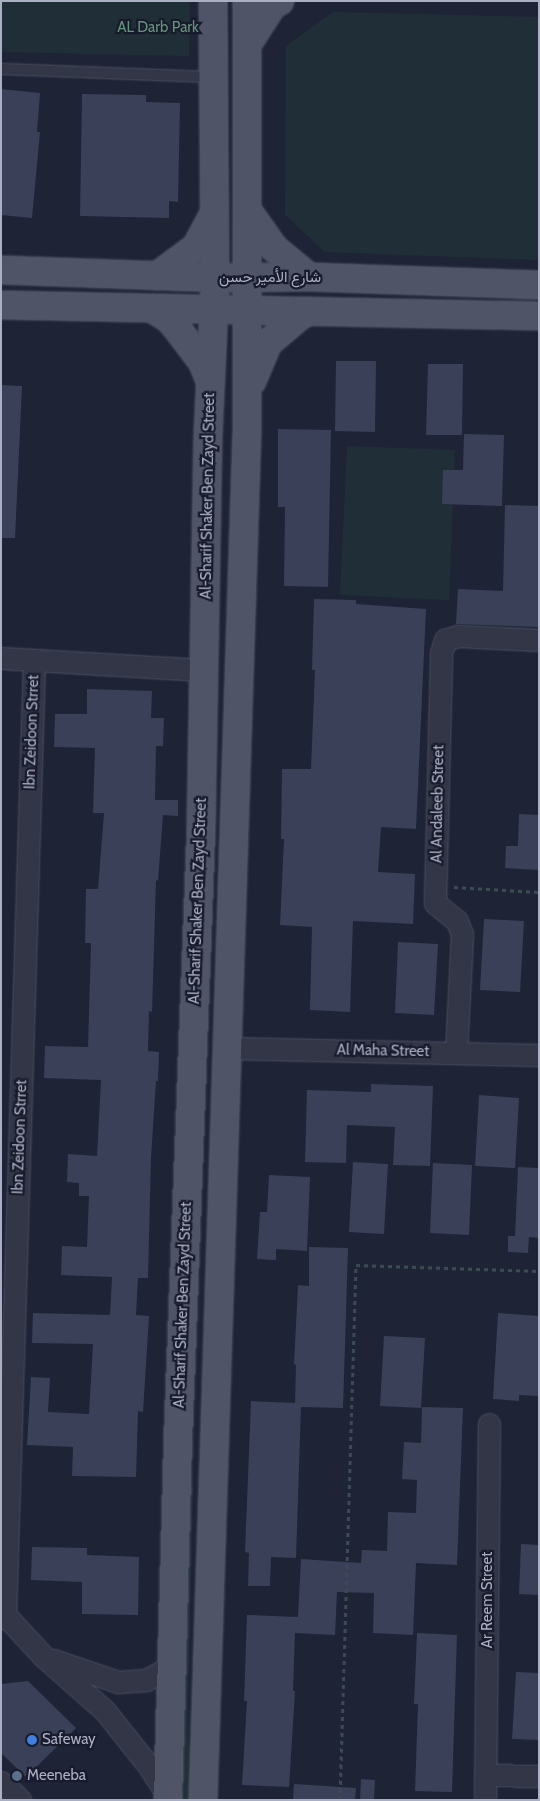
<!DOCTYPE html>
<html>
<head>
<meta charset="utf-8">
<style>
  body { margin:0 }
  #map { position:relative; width:540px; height:1801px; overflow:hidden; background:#1e2336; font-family:Cabin,Vazirmatn,sans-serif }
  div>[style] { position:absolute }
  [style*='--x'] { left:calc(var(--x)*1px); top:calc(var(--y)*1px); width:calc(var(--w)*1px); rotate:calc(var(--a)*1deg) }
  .green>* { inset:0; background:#202f37 }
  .building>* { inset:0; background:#3a4057 }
  .path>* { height:3px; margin-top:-1.5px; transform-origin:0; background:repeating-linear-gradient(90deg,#3b4b52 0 4px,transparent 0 8px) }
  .roads { filter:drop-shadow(0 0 1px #4c5062) drop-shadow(0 0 1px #4c5062) }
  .service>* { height:10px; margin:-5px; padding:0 5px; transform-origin:5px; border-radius:5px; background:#323647 }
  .minor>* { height:21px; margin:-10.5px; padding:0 10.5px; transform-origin:10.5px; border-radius:10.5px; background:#323647 }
  .primary>* { height:28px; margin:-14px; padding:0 14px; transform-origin:14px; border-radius:14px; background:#4f5467 }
  .dots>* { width:14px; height:14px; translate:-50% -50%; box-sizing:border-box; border:2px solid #181b2b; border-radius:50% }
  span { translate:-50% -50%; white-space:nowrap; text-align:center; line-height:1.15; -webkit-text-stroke:4.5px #181b2b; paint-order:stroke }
  .park-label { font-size:15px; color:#63957a }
  .street-label { font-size:15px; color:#abafc4 }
  .poi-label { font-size:15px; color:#abafc4 }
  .left { translate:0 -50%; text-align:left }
  .frame { position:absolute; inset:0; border:2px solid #abafc4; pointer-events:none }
</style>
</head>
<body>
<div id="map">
  <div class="green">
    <i style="clip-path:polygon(1px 1px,190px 1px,189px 56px,1px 52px)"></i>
    <i style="clip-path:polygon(333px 12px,539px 17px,539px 260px,325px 252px,285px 215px,286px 46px)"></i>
    <i style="clip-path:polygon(347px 446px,455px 450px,449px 600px,340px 595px)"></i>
    <i style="clip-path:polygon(189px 1488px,193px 1488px,188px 1702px,190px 1800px,180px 1800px)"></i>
  </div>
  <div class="building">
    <i style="clip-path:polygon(1px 89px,40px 93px,37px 132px,40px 132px,32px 218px,1px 215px)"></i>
    <i style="clip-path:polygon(82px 94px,146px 95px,146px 102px,180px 103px,178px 202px,169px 201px,169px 218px,80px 216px)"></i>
    <i style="clip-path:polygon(336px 361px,376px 361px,375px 432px,335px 431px)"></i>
    <i style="clip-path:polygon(428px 364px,463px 364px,462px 435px,426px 435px)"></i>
    <i style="clip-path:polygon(1px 385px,22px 386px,15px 538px,1px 538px)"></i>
    <i style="clip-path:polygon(278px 429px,331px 430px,328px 587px,284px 586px,285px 507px,278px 507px)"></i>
    <i style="clip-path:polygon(464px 434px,504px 435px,502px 506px,442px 504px,443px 470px,463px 470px)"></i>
    <i style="clip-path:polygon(505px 505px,539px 506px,539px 627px,456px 624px,458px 589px,503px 591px)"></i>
    <i style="clip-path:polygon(314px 599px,356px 600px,356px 604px,426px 609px,416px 829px,381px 827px,378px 872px,415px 874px,413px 924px,353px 921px,350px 1012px,310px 1010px,312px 927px,280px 925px,284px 839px,281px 839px,282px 769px,311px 769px,315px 670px,312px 670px)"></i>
    <i style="clip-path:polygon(87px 689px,152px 691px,151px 718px,164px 718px,163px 746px,156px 746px,155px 800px,178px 800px,178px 816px,163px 815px,158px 881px,156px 880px,152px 1012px,149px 1011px,148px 1051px,159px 1052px,158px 1081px,156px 1081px,151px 1158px,148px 1278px,138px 1278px,136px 1315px,149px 1316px,143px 1412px,138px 1411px,136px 1477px,72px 1476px,73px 1447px,27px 1445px,31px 1377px,50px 1378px,48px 1412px,89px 1414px,93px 1344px,32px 1343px,33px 1313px,110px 1315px,112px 1277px,61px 1275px,62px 1246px,87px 1247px,89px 1196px,79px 1196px,79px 1183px,67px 1182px,68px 1154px,97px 1156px,101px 1080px,44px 1078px,45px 1046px,88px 1047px,91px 943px,85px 943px,86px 889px,98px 889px,104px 813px,93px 813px,95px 748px,54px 747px,55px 714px,87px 714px)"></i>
    <i style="clip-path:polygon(519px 814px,539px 815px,539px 870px,505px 868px,506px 846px,518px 846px)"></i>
    <i style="clip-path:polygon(484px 919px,524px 921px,520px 992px,480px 990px)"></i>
    <i style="clip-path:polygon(398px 942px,438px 944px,434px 1015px,395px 1013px)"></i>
    <i style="clip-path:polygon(371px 1084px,433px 1086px,430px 1166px,393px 1165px,395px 1127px,347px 1125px,346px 1163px,305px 1162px,307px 1090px,371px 1092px)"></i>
    <i style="clip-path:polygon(479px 1095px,519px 1098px,515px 1168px,475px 1166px)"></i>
    <i style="clip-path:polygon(353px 1162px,388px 1164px,384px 1234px,349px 1232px)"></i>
    <i style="clip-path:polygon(433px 1163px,472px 1165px,469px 1235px,430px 1233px)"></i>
    <i style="clip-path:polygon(518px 1167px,539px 1168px,539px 1238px,529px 1237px,528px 1253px,508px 1252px,508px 1236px,515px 1236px)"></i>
    <i style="clip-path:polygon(269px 1175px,310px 1177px,307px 1251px,276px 1249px,276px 1260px,257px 1259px,260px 1212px,267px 1212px)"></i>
    <i style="clip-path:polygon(309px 1247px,348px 1248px,343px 1408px,301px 1407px,296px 1558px,271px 1557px,270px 1586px,248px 1586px,249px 1553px,245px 1552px,251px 1401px,295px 1403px,296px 1365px,294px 1364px,298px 1285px,309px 1286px)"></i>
    <i style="clip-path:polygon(498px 1313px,539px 1316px,539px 1396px,519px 1395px,519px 1401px,493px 1399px)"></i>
    <i style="clip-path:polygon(384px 1336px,425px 1338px,421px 1408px,380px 1406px)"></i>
    <i style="clip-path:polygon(422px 1407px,463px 1408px,457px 1565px,416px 1563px,413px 1635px,373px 1633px,374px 1593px,337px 1592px,335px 1635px,295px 1633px,293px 1691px,295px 1691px,289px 1787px,242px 1785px,247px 1701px,244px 1701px,247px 1615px,298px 1617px,301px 1559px,361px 1563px,362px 1550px,387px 1551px,388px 1512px,416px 1513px,417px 1480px,402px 1479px,404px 1442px,421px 1443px)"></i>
    <i style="clip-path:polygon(521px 1544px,539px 1545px,539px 1595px,519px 1594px)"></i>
    <i style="clip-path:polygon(32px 1547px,87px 1548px,87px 1555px,139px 1557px,138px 1615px,82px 1614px,82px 1582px,31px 1580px)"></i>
    <i style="clip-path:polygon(417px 1633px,457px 1635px,452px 1792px,415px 1791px,418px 1704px,414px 1704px)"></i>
    <i style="clip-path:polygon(516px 1672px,539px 1673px,539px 1740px,512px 1739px)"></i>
    <i style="clip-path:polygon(28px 1681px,76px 1728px,26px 1777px,1px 1753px,1px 1684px)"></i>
    <i style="clip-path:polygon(361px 1779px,375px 1780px,374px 1800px,360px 1800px)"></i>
    <i style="clip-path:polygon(294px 1784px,356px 1788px,355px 1800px,293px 1800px)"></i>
  </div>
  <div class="path">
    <i style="--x:454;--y:887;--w:85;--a:3.4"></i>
    <i style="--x:340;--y:1800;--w:535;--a:-88.29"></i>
    <i style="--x:356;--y:1265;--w:183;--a:1.9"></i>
  </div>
  <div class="roads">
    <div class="service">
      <i style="--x:1;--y:69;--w:210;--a:2.2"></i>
    </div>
    <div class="minor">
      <i style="--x:1;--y:658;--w:203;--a:3.4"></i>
      <i style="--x:227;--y:1048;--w:312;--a:1.3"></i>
      <i style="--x:456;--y:1053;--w:119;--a:-87.1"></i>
      <i style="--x:462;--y:934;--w:14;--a:-111"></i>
      <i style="--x:457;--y:921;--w:28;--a:-141"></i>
      <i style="--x:435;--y:903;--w:250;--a:-88.6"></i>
      <i style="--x:441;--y:653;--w:14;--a:-73"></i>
      <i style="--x:445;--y:640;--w:14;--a:-17"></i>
      <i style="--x:458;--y:636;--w:81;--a:2.8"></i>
      <i style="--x:5;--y:1615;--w:955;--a:-88.26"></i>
      <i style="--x:1;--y:1618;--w:5;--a:-37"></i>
      <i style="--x:5;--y:1615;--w:57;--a:47.1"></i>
      <i style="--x:44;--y:1657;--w:81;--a:41.5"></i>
      <i style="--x:105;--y:1711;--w:69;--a:51.5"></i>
      <i style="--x:148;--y:1765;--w:37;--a:57"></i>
      <i style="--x:53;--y:1660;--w:69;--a:18.7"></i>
      <i style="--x:118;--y:1682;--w:28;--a:-4"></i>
      <i style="--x:146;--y:1680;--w:17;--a:-28"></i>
      <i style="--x:161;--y:1672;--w:15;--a:-42"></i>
      <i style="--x:486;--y:1775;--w:53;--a:1.1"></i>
      <i style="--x:1;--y:1782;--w:26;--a:43"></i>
      <i style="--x:485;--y:1800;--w:376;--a:-89.4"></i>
    </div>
    <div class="primary">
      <i style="--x:247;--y:45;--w:46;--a:-57.3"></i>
      <i style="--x:272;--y:6;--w:9;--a:-32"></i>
      <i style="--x:248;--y:211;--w:45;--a:54.9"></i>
      <i style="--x:274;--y:248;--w:45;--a:39.6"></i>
      <i style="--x:1;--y:270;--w:214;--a:2.1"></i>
      <i style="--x:215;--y:278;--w:94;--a:-0.6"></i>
      <i style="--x:309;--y:277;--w:230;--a:2"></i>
      <i style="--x:157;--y:276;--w:49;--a:-36.6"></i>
      <i style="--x:196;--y:247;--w:36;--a:-62"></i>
      <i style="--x:1;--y:305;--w:538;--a:1.17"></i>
      <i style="--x:151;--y:308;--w:21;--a:31"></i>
      <i style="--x:169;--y:319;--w:16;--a:50"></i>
      <i style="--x:179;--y:331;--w:38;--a:53"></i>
      <i style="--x:202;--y:361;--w:22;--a:68"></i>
      <i style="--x:252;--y:381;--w:41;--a:-67.2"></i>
      <i style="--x:268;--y:343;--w:42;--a:-40.2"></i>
      <i style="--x:300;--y:316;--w:10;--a:-29"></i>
      <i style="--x:168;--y:1800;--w:360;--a:-88.4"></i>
      <i style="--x:178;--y:1440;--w:607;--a:-87.83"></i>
      <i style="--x:201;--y:833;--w:398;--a:-89"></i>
      <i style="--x:208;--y:435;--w:147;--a:-87.3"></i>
      <i style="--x:215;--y:288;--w:287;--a:-90.4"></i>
      <i style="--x:203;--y:1800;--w:1367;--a:-88.16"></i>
      <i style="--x:247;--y:434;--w:433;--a:-90"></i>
    </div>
  </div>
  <div class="dots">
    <i style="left:32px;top:1740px;background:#3f7fe0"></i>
    <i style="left:17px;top:1776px;background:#5c6f8a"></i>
  </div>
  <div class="park-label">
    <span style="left:158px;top:28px">AL Darb Park</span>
  </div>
  <div class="street-label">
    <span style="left:270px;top:278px">شارع الأمير حسن</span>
    <span style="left:208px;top:496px;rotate:-89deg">Al-Sharif Shaker Ben Zayd Street</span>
    <span style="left:32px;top:732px;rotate:-88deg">Ibn Zeidoon Strret</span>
    <span style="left:438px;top:804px;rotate:-89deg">Al Andaleeb Street</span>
    <span style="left:198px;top:901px;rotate:-88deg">Al-Sharif Shaker Ben Zayd Street</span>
    <span style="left:383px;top:1051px;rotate:1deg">Al Maha Street</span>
    <span style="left:20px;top:1137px;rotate:-88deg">Ibn Zeidoon Strret</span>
    <span style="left:183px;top:1305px;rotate:-88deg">Al-Sharif Shaker Ben Zayd Street</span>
    <span style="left:488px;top:1600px;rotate:-90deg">Ar Reem Street</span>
  </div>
  <div class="poi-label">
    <span class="left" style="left:42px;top:1740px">Safeway</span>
    <span class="left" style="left:27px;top:1776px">Meeneba</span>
  </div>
  <div class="frame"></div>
</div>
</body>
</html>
